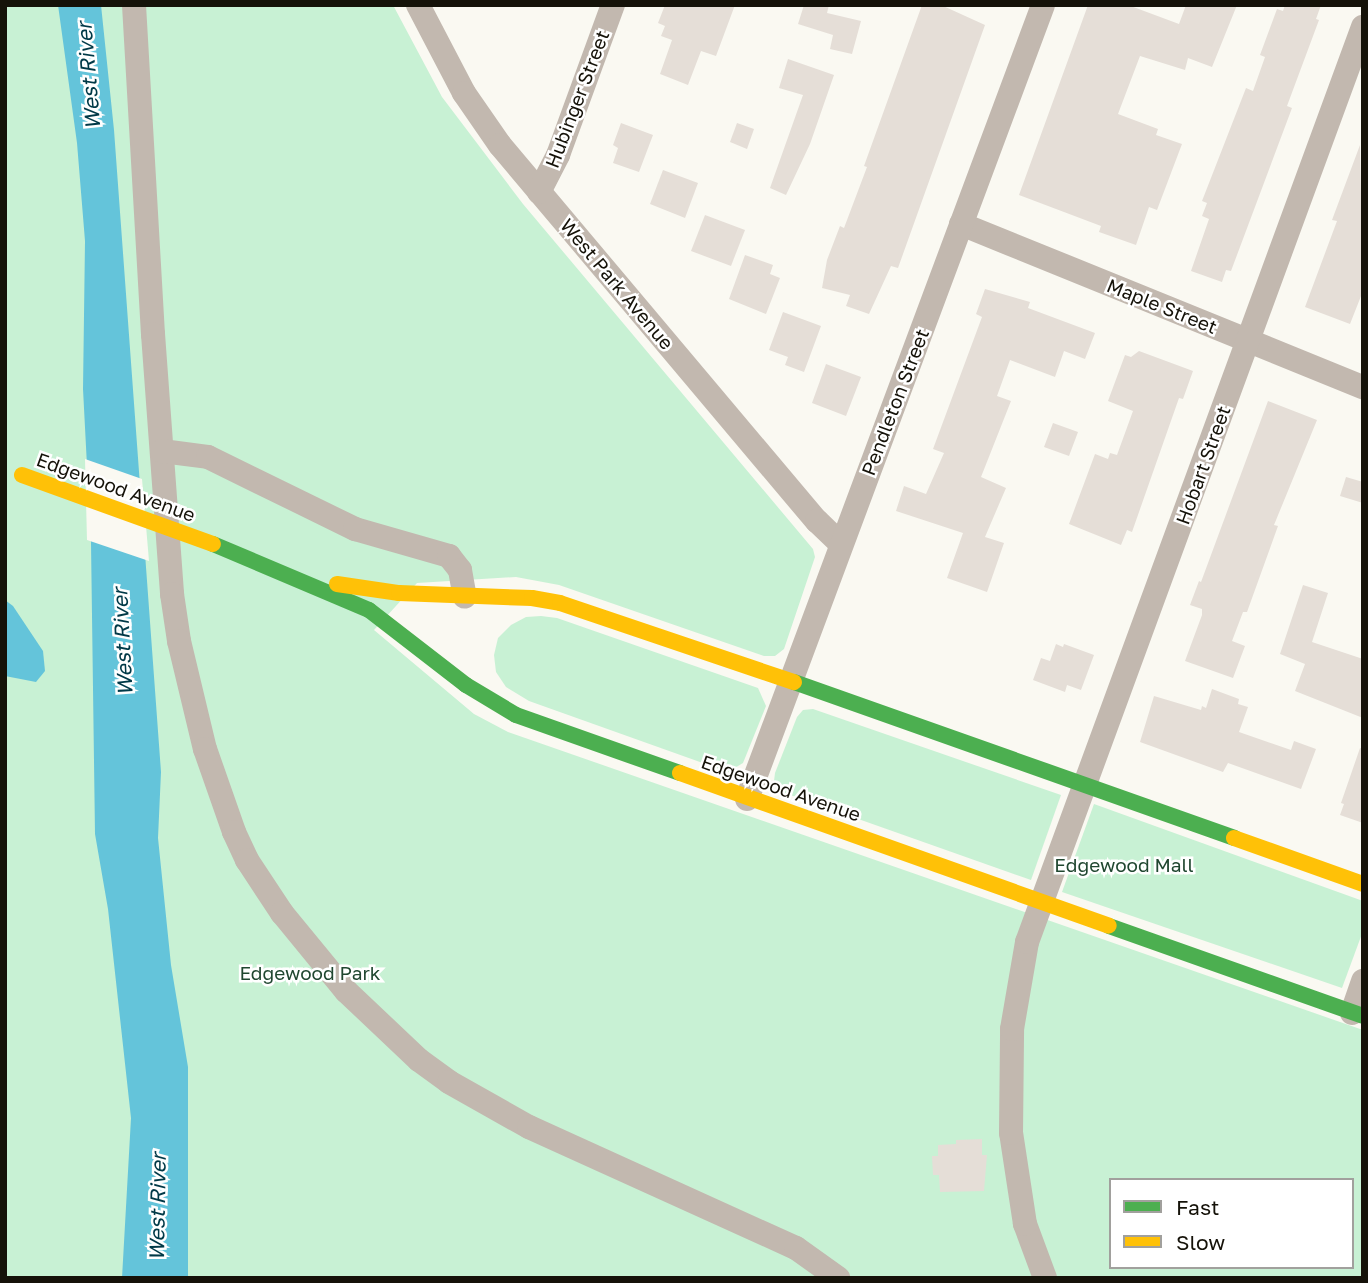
<!DOCTYPE html>
<html>
<head>
<meta charset="utf-8">
<style>
  body { margin:0 }
  #map { position:relative; width:1368px; height:1283px; overflow:hidden; background:#faf9f2; font-family:"Golos Text",sans-serif }
  div>[style] { position:absolute }
  [style*='--x'] { left:calc(var(--x)*1px); top:calc(var(--y)*1px); width:calc(var(--w)*1px); rotate:calc(var(--a)*1deg) }
  .green>* { inset:0; background:#c8f1d4 }
  .water>* { inset:0; background:#64c4da }
  .pier>* { inset:0; background:#faf9f2 }
  .building>* { inset:0; background:#e5ded7 }
  .street>* { height:24px; margin:-12px; padding:0 12px; transform-origin:12px; border-radius:12px; background:#c2b8af }
  .fast>* { height:16px; margin:-8px; padding:0 8px; transform-origin:8px; border-radius:8px; background:#4caf50 }
  .slow>* { height:16px; margin:-8px; padding:0 8px; transform-origin:8px; border-radius:8px; background:#ffc107 }
  .slow-bridge>* { height:16px; margin:-8px; padding:0 8px; transform-origin:8px; border-radius:8px; background:#ffc107 }
  span { translate:-50% -50%; white-space:nowrap; text-align:center; line-height:1.15; -webkit-text-stroke:5px #fff; paint-order:stroke }
  .street-label { font-size:19px; color:#151209 }
  .park-label { font-size:19px; color:#204730 }
  .water-label { font-size:21px; color:#003947; font-style:italic }
  .frame { position:absolute; inset:0; border:7px solid #151209; pointer-events:none }
  .legend { position:absolute; left:1109px; top:1178px; width:245px; height:91px; box-sizing:border-box; background:#fff; border:2px solid #a1a09d; margin:0; padding:9px 12px; list-style:none; font-size:21px; color:#151209 }
  .legend li { display:flex; align-items:center; gap:14px; height:35px }
  .legend b { width:35px; border:2px solid #a1a09d }
</style>
</head>
<body>
<div id="map">
  <div class="green">
    <i style="clip-path:polygon(evenodd,5px 5px,393px 5px,442px 97px,523px 204px,813px 549px,815px 557px,784px 649px,775px 656px,764px 656px,559px 585px,516px 577px,417px 583px,374px 630px,474px 714px,508px 732px,1363px 1030px,1363px 1278px,5px 1278px,5px 5px,1111px 1180px,1352px 1180px,1352px 1267px,1111px 1267px,1111px 1180px)"></i>
    <i style="clip-path:polygon(541px 616px,557px 618px,758px 688px,766px 706px,743px 763px,728px 772px,529px 701px,506px 687px,496px 672px,494px 655px,498px 638px,511px 625px,526px 617px)"></i>
    <i style="clip-path:polygon(813px 709px,1061px 795px,1031px 880px,782px 792px,774px 781px,775px 773px,797px 717px,803px 710px)"></i>
    <i style="clip-path:polygon(1094px 804px,1363px 901px,1363px 931px,1342px 988px,1062px 892px)"></i>
  </div>
  <div class="water">
    <i style="clip-path:polygon(58px 5px,101px 5px,114px 130px,161px 772px,158px 838px,171px 965px,188px 1067px,188px 1278px,122px 1278px,131px 1118px,108px 909px,95px 834px,91px 543px,83px 389px,85px 241px,77px 143px)"></i>
    <i style="clip-path:polygon(5px 600px,13px 606px,43px 651px,45px 671px,36px 682px,5px 676px)"></i>
  </div>
  <div class="pier">
    <i style="clip-path:polygon(85px 459px,142px 479px,149px 561px,87px 540px)"></i>
  </div>
  <div class="building">
    <i style="clip-path:polygon(665px 5px,735px 5px,716px 56px,701px 51px,688px 85px,660px 74px,672px 40px,661px 36px,665px 26px,658px 23px)"></i>
    <i style="clip-path:polygon(804px 5px,829px 5px,827px 13px,861px 21px,852px 54px,830px 49px,833px 35px,798px 24px)"></i>
    <i style="clip-path:polygon(922px 5px,941px 5px,985px 25px,898px 268px,891px 266px,869px 314px,846px 306px,850px 295px,822px 288px,827px 260px,840px 226px,844px 228px,867px 167px,864px 166px)"></i>
    <i style="clip-path:polygon(1088px 5px,1128px 5px,1179px 24px,1186px 5px,1237px 5px,1212px 67px,1188px 58px,1185px 70px,1140px 56px,1118px 114px,1158px 129px,1156px 135px,1182px 144px,1157px 210px,1149px 207px,1136px 245px,1099px 232px,1101px 226px,1019px 195px)"></i>
    <i style="clip-path:polygon(1285px 5px,1321px 5px,1316px 19px,1319px 20px,1287px 106px,1292px 108px,1231px 271px,1226px 270px,1222px 282px,1191px 271px,1209px 219px,1202px 216px,1207px 203px,1202px 201px,1246px 88px,1253px 91px,1265px 57px,1260px 55px,1277px 9px,1283px 11px)"></i>
    <i style="clip-path:polygon(788px 59px,834px 75px,810px 144px,786px 195px,770px 188px,803px 95px,779px 88px)"></i>
    <i style="clip-path:polygon(621px 123px,653px 135px,639px 172px,613px 163px,618px 148px,613px 145px)"></i>
    <i style="clip-path:polygon(737px 123px,754px 129px,747px 149px,730px 142px)"></i>
    <i style="clip-path:polygon(1360px 145px,1363px 291px,1350px 324px,1305px 307px,1337px 221px,1332px 220px)"></i>
    <i style="clip-path:polygon(663px 170px,698px 183px,685px 218px,650px 204px)"></i>
    <i style="clip-path:polygon(705px 215px,745px 230px,731px 266px,691px 251px)"></i>
    <i style="clip-path:polygon(745px 255px,773px 265px,770px 274px,780px 278px,766px 314px,729px 299px)"></i>
    <i style="clip-path:polygon(985px 289px,1030px 302px,1028px 308px,1095px 333px,1085px 359px,1064px 351px,1055px 377px,1010px 360px,997px 396px,1011px 401px,981px 477px,1006px 488px,985px 537px,1004px 543px,987px 592px,947px 578px,963px 533px,896px 511px,904px 486px,926px 494px,944px 453px,933px 449px,982px 317px,976px 314px)"></i>
    <i style="clip-path:polygon(783px 312px,821px 326px,804px 372px,785px 365px,788px 357px,769px 350px)"></i>
    <i style="clip-path:polygon(1139px 351px,1193px 371px,1183px 399px,1179px 398px,1132px 532px,1127px 530px,1121px 545px,1069px 524px,1095px 454px,1108px 459px,1110px 453px,1117px 455px,1133px 411px,1108px 401px,1125px 355px,1131px 357px)"></i>
    <i style="clip-path:polygon(826px 364px,861px 377px,846px 416px,812px 403px)"></i>
    <i style="clip-path:polygon(1268px 401px,1317px 420px,1274px 525px,1278px 526px,1247px 612px,1243px 612px,1232px 641px,1245px 646px,1233px 678px,1185px 661px,1202px 615px,1202px 609px,1190px 605px,1199px 581px,1201px 582px)"></i>
    <i style="clip-path:polygon(1053px 423px,1078px 432px,1069px 456px,1044px 447px)"></i>
    <i style="clip-path:polygon(1346px 477px,1363px 482px,1363px 503px,1340px 496px)"></i>
    <i style="clip-path:polygon(1303px 585px,1328px 593px,1312px 642px,1363px 659px,1363px 718px,1295px 691px,1305px 664px,1280px 654px)"></i>
    <i style="clip-path:polygon(1056px 644px,1063px 647px,1064px 644px,1094px 655px,1081px 690px,1067px 685px,1065px 692px,1033px 680px,1041px 658px,1050px 661px)"></i>
    <i style="clip-path:polygon(1212px 689px,1239px 699px,1238px 704px,1248px 707px,1239px 732px,1291px 750px,1294px 741px,1316px 749px,1301px 789px,1228px 763px,1223px 772px,1140px 742px,1154px 696px,1201px 710px,1202px 706px,1206px 708px)"></i>
    <i style="clip-path:polygon(1360px 748px,1363px 749px,1363px 823px,1340px 815px,1344px 804px,1341px 803px)"></i>
    <i style="clip-path:polygon(982px 1139px,982px 1155px,987px 1155px,984px 1191px,940px 1192px,939px 1175px,933px 1175px,932px 1156px,938px 1156px,938px 1145px,956px 1144px,956px 1140px)"></i>
  </div>
  <div class="street">
    <i style="--x:134;--y:5;--w:330;--a:86.7"></i>
    <i style="--x:153;--y:334;--w:261;--a:85.8"></i>
    <i style="--x:172;--y:594;--w:48;--a:81.5"></i>
    <i style="--x:179;--y:641;--w:111;--a:76.5"></i>
    <i style="--x:205;--y:749;--w:88;--a:70.7"></i>
    <i style="--x:234;--y:832;--w:31;--a:65"></i>
    <i style="--x:247;--y:860;--w:64;--a:56.6"></i>
    <i style="--x:282;--y:913;--w:101;--a:50.6"></i>
    <i style="--x:346;--y:991;--w:100;--a:43.4"></i>
    <i style="--x:419;--y:1060;--w:37;--a:36"></i>
    <i style="--x:449;--y:1082;--w:92;--a:29.4"></i>
    <i style="--x:529;--y:1127;--w:293;--a:24.4"></i>
    <i style="--x:796;--y:1248;--w:52;--a:35.5"></i>
    <i style="--x:418;--y:5;--w:99;--a:62.4"></i>
    <i style="--x:464;--y:93;--w:63;--a:55.3"></i>
    <i style="--x:500;--y:145;--w:492;--a:49.9"></i>
    <i style="--x:817;--y:521;--w:33;--a:44"></i>
    <i style="--x:539;--y:192;--w:42;--a:-62.8"></i>
    <i style="--x:558;--y:155;--w:160;--a:-69.9"></i>
    <i style="--x:961;--y:224;--w:434;--a:22.1"></i>
    <i style="--x:162;--y:451;--w:46;--a:7.4"></i>
    <i style="--x:208;--y:457;--w:164;--a:26.1"></i>
    <i style="--x:355;--y:529;--w:98;--a:16"></i>
    <i style="--x:449;--y:556;--w:18;--a:52"></i>
    <i style="--x:460;--y:570;--w:27;--a:80"></i>
    <i style="--x:747;--y:799;--w:847;--a:-69.55"></i>
    <i style="--x:1352;--y:1013;--w:34;--a:-71"></i>
    <i style="--x:1045;--y:1278;--w:58;--a:-110.3"></i>
    <i style="--x:1025;--y:1224;--w:92;--a:-98.7"></i>
    <i style="--x:1011;--y:1133;--w:104;--a:-89.4"></i>
    <i style="--x:1012;--y:1029;--w:88;--a:-80.2"></i>
    <i style="--x:1027;--y:942;--w:975;--a:-69.84"></i>
  </div>
  <div class="fast">
    <i style="--x:213;--y:544;--w:169;--a:22.9"></i>
    <i style="--x:369;--y:610;--w:123;--a:37.7"></i>
    <i style="--x:466;--y:685;--w:58;--a:31"></i>
    <i style="--x:516;--y:715;--w:174;--a:19.5"></i>
    <i style="--x:794;--y:682;--w:467;--a:19.5"></i>
    <i style="--x:1109;--y:926;--w:269;--a:19.5"></i>
  </div>
  <div class="slow">
    <i style="--x:337;--y:584;--w:63;--a:8.3"></i>
    <i style="--x:399;--y:593;--w:133;--a:2.2"></i>
    <i style="--x:532;--y:598;--w:28;--a:10"></i>
    <i style="--x:560;--y:603;--w:247;--a:18.7"></i>
    <i style="--x:680;--y:773;--w:455;--a:19.6"></i>
    <i style="--x:1234;--y:838;--w:137;--a:19.6"></i>
  </div>
  <div class="slow-bridge">
    <i style="--x:22;--y:475;--w:203;--a:19.9"></i>
  </div>
  <div class="street-label">
    <span style="left:577px;top:99px;rotate:-69deg">Hubinger Street</span>
    <span style="left:617px;top:284px;rotate:50deg">West Park Avenue</span>
    <span style="left:1162px;top:306px;rotate:22deg">Maple Street</span>
    <span style="left:895px;top:402px;rotate:-69deg">Pendleton Street</span>
    <span style="left:1203px;top:465px;rotate:-70deg">Hobart Street</span>
    <span style="left:116px;top:487px;rotate:20deg">Edgewood Avenue</span>
    <span style="left:781px;top:788px;rotate:19deg">Edgewood Avenue</span>
  </div>
  <div class="park-label">
    <span style="left:1124px;top:865px">Edgewood Mall</span>
    <span style="left:310px;top:973px">Edgewood Park</span>
  </div>
  <div class="water-label">
    <span style="left:88px;top:76px;rotate:-95deg">West River</span>
    <span style="left:122px;top:642px;rotate:-93deg">West River</span>
    <span style="left:157px;top:1207px;rotate:-89deg">West River</span>
  </div>
  <div class="frame"></div>
  <ul class="legend">
  <li><b style="height:9px;background:#4caf50"></b>Fast</li>
  <li><b style="height:9px;background:#ffc107"></b>Slow</li>
  </ul>
</div>
</body>
</html>
